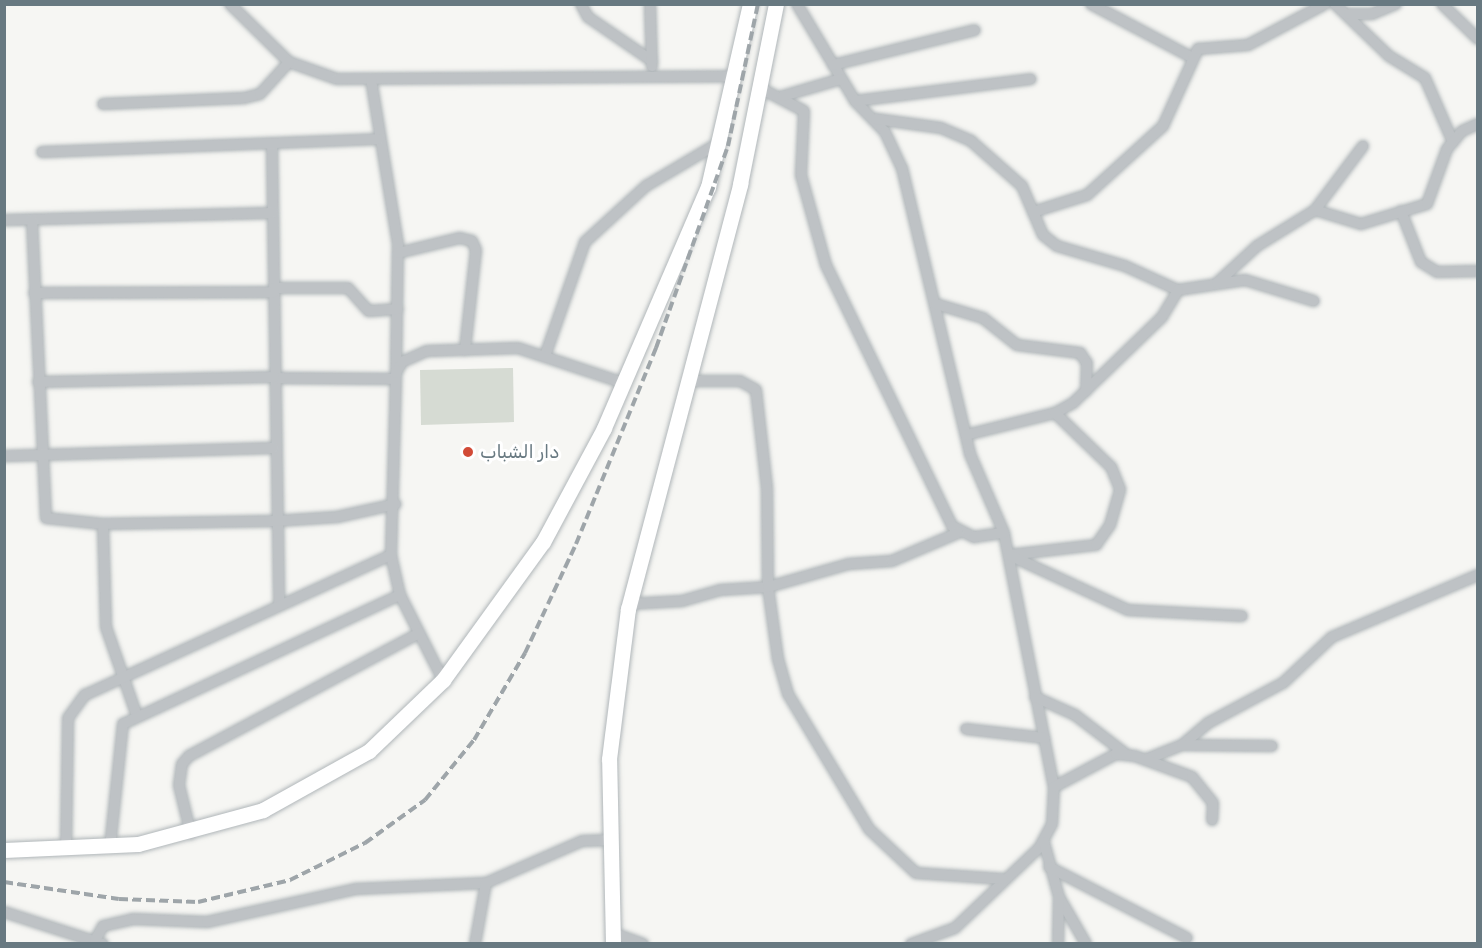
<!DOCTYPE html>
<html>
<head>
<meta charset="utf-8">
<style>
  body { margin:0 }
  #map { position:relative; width:1482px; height:948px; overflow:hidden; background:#f6f6f3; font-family:Rubik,"Noto Sans Arabic",sans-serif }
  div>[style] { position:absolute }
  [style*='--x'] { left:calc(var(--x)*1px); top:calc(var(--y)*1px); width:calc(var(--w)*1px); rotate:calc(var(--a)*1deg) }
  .green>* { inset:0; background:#d6dbd3 }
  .roads { filter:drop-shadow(0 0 2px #b0b6b9) drop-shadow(0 0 2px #b0b6b9) }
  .street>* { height:10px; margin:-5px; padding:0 5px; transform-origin:5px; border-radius:5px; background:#bec2c5 }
  .secondary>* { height:15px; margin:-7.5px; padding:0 7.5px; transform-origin:7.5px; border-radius:7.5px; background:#fff }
  .rail>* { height:4px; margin-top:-2px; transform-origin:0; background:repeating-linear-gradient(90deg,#9ea5a9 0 9px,transparent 0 13.5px) }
  .dots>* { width:16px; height:16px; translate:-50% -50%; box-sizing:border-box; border:3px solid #fff; border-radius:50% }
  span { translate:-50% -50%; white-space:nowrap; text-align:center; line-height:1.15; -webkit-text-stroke:6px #fff; paint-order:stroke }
  .poi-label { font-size:18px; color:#687981 }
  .left { translate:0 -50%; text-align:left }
  .frame { position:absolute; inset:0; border:6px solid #687981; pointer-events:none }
</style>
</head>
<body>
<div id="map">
  <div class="green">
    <i style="clip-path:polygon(513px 368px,514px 422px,421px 425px,420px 370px)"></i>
  </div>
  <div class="roads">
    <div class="street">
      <i style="--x:230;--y:4;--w:83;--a:44.5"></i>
      <i style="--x:289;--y:62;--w:51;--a:19.5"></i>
      <i style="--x:337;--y:79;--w:398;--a:-0.4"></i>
      <i style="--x:581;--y:4;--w:15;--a:62"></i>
      <i style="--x:588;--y:17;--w:78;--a:34.5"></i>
      <i style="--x:650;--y:4;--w:62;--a:88.2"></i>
      <i style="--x:797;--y:4;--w:113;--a:59.1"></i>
      <i style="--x:855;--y:101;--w:43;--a:45.9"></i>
      <i style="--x:885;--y:132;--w:40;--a:65"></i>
      <i style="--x:902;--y:168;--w:294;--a:76.6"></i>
      <i style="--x:970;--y:454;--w:86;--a:66.7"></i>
      <i style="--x:1004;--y:533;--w:259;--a:78.9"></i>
      <i style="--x:1054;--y:787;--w:37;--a:93"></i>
      <i style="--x:1052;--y:824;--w:27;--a:118"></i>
      <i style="--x:1039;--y:848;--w:116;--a:136.4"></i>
      <i style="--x:955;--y:928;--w:47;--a:160"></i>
      <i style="--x:1091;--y:4;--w:113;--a:27.9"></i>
      <i style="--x:1335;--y:4;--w:75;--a:43.9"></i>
      <i style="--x:1389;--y:56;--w:42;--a:31.4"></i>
      <i style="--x:1425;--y:78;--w:70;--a:66.4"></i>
      <i style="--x:1442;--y:4;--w:50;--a:44.2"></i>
      <i style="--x:1349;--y:14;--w:23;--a:0"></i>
      <i style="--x:1372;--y:14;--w:26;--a:-23"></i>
      <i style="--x:833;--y:65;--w:146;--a:-13.8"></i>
      <i style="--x:371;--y:79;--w:166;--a:80.7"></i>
      <i style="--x:398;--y:243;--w:127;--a:90.9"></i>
      <i style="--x:762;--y:89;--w:47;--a:27.6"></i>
      <i style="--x:804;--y:111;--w:64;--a:92.7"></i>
      <i style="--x:801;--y:175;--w:93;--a:74.5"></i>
      <i style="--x:826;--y:265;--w:290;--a:64.2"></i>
      <i style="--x:952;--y:526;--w:25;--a:27"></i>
      <i style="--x:974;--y:537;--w:30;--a:-8"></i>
      <i style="--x:783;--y:96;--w:60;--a:-16.3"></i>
      <i style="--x:855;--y:101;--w:177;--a:-7.1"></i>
      <i style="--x:103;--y:104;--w:141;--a:-2.4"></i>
      <i style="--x:244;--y:98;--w:16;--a:-14"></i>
      <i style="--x:260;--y:94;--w:43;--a:-47.8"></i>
      <i style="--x:876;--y:119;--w:66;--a:7.9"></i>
      <i style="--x:941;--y:128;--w:33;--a:23"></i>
      <i style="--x:971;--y:141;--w:68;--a:41.4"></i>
      <i style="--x:1022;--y:186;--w:53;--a:66.8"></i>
      <i style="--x:1043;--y:235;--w:18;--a:38"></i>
      <i style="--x:1057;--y:246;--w:71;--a:16.4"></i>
      <i style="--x:1125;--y:266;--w:58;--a:24.4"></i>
      <i style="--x:1178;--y:290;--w:68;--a:-8.5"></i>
      <i style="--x:1245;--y:280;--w:72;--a:16.9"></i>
      <i style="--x:272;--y:145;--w:460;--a:89.1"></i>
      <i style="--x:42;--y:152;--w:337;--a:-2.2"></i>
      <i style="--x:1315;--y:210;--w:48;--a:16.9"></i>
      <i style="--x:1361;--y:224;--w:69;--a:-16.9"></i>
      <i style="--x:1427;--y:204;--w:59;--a:-70"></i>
      <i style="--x:1447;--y:149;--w:23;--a:-50"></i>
      <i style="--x:1462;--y:131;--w:17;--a:-24"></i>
      <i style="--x:1401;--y:211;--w:55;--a:68.6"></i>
      <i style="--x:1421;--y:262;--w:19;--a:32"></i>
      <i style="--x:1437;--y:272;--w:41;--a:-1.4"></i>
      <i style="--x:1033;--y:212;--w:57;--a:-17.5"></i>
      <i style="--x:1087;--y:195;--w:103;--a:-42.2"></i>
      <i style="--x:1163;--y:126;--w:85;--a:-65.6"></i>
      <i style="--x:1198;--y:49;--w:50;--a:-4.6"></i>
      <i style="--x:1248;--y:45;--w:87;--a:-28"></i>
      <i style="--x:4;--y:220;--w:269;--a:-1.5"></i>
      <i style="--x:32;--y:220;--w:298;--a:87.3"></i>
      <i style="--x:46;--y:518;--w:57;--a:6"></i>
      <i style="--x:103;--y:524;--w:173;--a:-1"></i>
      <i style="--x:276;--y:521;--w:61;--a:-3.8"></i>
      <i style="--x:337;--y:517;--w:60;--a:-12.4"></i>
      <i style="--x:398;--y:253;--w:64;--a:-13.6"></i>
      <i style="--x:460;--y:238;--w:12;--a:14"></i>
      <i style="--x:472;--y:241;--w:10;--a:66"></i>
      <i style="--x:476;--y:250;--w:101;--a:96.3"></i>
      <i style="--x:1217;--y:283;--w:54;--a:-42.8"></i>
      <i style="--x:1257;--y:246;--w:68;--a:-31.8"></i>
      <i style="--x:1315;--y:210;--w:80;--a:-53.1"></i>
      <i style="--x:274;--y:288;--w:74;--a:0"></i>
      <i style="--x:348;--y:288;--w:31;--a:48"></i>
      <i style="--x:369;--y:311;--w:29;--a:-4"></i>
      <i style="--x:34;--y:293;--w:240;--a:-0.2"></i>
      <i style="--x:936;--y:304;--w:49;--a:16.6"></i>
      <i style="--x:983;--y:318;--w:43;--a:38.5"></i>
      <i style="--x:1017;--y:345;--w:64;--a:7.2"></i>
      <i style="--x:1080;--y:353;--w:12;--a:55"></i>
      <i style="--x:1087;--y:363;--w:28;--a:92"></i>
      <i style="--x:545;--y:356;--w:121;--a:-70.7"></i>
      <i style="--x:585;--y:242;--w:83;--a:-42.6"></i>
      <i style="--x:646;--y:186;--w:86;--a:-30.7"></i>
      <i style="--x:274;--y:378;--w:122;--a:0.5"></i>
      <i style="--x:689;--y:381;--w:51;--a:0"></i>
      <i style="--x:740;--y:381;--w:18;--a:29"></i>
      <i style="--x:756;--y:390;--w:99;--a:83.6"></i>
      <i style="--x:767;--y:488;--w:99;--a:89.4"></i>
      <i style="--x:768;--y:587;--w:73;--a:82.1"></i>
      <i style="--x:778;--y:659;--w:36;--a:74"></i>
      <i style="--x:788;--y:694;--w:157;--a:59"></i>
      <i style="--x:869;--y:829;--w:64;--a:43.1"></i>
      <i style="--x:916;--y:873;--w:87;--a:3.9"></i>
      <i style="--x:38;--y:382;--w:236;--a:-1.2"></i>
      <i style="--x:966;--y:435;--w:92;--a:-13.9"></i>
      <i style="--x:1055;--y:413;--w:21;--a:-29"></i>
      <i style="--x:1073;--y:403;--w:124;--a:-44"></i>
      <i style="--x:1162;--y:317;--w:31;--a:-59"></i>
      <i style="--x:4;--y:456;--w:270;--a:-1.7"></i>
      <i style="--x:103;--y:524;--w:103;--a:88.3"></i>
      <i style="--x:106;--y:627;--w:94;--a:70.8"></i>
      <i style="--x:1009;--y:555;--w:88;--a:-6.6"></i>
      <i style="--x:1096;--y:545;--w:24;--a:-55"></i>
      <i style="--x:1110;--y:525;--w:37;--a:-74"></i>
      <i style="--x:1120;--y:489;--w:24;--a:-112"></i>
      <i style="--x:1111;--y:467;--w:78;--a:-136"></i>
      <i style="--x:1009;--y:555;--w:131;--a:24.8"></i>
      <i style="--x:1128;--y:610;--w:114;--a:3"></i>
      <i style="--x:629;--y:604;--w:53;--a:-3.2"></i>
      <i style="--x:682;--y:601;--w:40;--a:-16"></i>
      <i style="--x:720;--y:590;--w:48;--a:-3.6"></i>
      <i style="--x:768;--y:587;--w:84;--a:-15.9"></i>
      <i style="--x:849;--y:564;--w:43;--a:-4"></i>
      <i style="--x:892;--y:561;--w:72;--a:-23"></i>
      <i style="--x:443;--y:680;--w:95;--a:-116.8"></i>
      <i style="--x:400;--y:595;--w:41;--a:-102.7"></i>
      <i style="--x:391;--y:555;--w:182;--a:-88.4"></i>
      <i style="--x:396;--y:373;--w:13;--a:-61"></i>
      <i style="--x:402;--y:362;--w:27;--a:-24"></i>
      <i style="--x:427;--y:351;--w:91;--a:-1.9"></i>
      <i style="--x:518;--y:348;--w:112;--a:18.3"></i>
      <i style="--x:1035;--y:697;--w:44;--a:24.2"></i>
      <i style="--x:1075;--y:715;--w:64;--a:37.4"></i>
      <i style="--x:966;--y:729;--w:79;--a:6.6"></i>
      <i style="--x:1182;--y:745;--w:34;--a:-40"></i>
      <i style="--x:1208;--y:723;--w:85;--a:-28.1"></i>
      <i style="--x:1283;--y:683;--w:67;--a:-43.2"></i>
      <i style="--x:1332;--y:637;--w:159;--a:-23"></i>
      <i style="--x:1147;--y:759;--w:38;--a:-22"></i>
      <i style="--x:1182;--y:745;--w:90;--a:0.6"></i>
      <i style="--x:1054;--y:787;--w:70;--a:-28"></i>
      <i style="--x:1116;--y:754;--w:19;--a:6"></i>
      <i style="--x:1135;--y:756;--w:61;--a:20.2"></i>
      <i style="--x:1192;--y:777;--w:33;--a:51"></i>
      <i style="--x:1213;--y:803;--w:17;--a:93"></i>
      <i style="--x:191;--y:834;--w:50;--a:-103.8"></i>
      <i style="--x:179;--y:785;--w:21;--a:-82"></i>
      <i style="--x:182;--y:764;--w:11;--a:-49"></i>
      <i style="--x:189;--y:756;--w:261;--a:-28.1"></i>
      <i style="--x:1044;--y:842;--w:57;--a:74.7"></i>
      <i style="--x:1059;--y:897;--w:54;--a:60.1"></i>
      <i style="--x:110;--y:847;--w:124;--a:-84"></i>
      <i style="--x:123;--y:724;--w:306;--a:-25"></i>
      <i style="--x:66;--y:849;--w:131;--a:-89.1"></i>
      <i style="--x:68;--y:718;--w:29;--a:-54"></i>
      <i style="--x:85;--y:695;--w:337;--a:-24.6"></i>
      <i style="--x:1049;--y:867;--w:155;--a:27.2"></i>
      <i style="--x:4;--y:912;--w:104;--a:17.9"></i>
      <i style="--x:613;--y:933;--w:32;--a:20"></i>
      <i style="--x:95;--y:940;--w:16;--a:-60"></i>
      <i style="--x:103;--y:926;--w:31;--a:-13"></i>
      <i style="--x:133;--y:919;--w:74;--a:2.3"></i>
      <i style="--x:207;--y:922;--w:153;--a:-12.5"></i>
      <i style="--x:356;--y:889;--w:130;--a:-2.6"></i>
      <i style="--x:486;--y:883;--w:105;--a:-23.6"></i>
      <i style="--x:582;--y:841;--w:29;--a:-2"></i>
      <i style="--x:475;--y:944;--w:62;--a:-79.8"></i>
      <i style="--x:1058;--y:944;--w:47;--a:-88.8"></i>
    </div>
    <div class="secondary">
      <i style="--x:4;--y:850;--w:134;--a:-2.6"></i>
      <i style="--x:138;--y:844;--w:130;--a:-15.2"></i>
      <i style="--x:263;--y:810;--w:121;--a:-29.1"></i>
      <i style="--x:369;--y:751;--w:103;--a:-43.8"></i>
      <i style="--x:443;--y:680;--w:170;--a:-54.1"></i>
      <i style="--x:543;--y:542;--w:129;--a:-61.8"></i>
      <i style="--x:604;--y:428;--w:262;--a:-66.7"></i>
      <i style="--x:708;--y:187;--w:188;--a:-77.1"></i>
      <i style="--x:613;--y:944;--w:185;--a:-91.2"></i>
      <i style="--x:609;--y:759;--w:151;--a:-82.8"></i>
      <i style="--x:628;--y:609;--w:440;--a:-75.2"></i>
      <i style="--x:740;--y:184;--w:184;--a:-78.7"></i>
    </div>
  </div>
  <div class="rail">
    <i style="--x:4;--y:882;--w:116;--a:8.4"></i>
    <i style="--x:119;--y:899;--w:79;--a:2.2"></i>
    <i style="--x:198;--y:902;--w:95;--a:-13.4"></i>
    <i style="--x:290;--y:880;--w:84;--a:-26.3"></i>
    <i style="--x:365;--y:843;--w:74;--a:-35.6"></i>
    <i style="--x:425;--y:800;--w:77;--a:-50.8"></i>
    <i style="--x:474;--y:740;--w:101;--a:-59.6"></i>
    <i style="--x:525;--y:653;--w:120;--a:-64.9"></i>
    <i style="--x:576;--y:544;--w:212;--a:-67.8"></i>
    <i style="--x:656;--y:348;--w:214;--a:-70.4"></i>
    <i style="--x:728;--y:146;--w:145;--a:-78.1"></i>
  </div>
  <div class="dots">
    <i style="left:468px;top:452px;background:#d24b37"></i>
  </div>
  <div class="poi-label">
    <span class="left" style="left:480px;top:452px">دار الشباب</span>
  </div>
  <div class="frame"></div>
</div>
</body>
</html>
